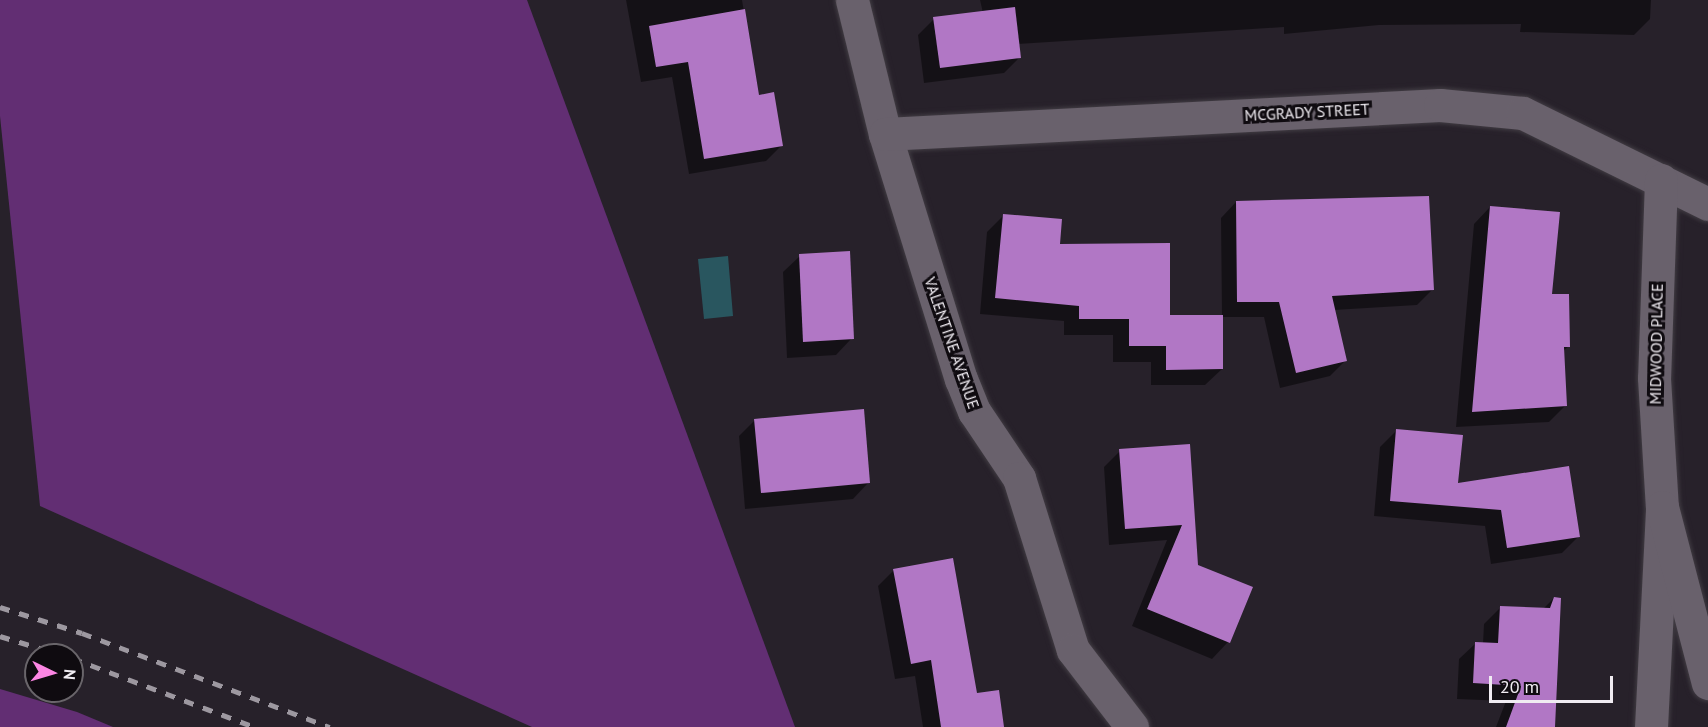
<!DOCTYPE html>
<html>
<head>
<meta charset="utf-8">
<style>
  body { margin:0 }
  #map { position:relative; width:1708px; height:727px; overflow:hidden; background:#27212a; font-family:"PT Sans",sans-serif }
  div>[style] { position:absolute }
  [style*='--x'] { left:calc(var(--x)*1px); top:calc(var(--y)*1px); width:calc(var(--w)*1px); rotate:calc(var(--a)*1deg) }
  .green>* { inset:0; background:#622e73 }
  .water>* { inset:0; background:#29565f }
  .shadow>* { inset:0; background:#0007 }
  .building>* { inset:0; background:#b177c5 }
  .roads { filter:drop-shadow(0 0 2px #413c43) drop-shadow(0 0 2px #413c43) }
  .minor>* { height:33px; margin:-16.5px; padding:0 16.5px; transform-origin:16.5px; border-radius:16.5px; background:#69616c }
  .rail>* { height:4.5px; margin-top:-2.25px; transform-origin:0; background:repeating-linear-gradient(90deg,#9d98a0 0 10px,transparent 0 20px) }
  span { translate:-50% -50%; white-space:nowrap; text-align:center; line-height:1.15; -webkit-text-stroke:6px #0f0b10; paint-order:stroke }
  .street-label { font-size:16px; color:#f0ecf2 }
  .north { position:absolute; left:24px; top:643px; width:60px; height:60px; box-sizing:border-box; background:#0f0b10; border:2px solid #69656a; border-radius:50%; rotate:95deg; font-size:16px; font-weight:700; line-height:24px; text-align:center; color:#f0ecf2 }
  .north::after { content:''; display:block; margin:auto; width:21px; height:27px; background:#fc86e4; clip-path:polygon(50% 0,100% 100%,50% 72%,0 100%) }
  .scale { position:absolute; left:1489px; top:676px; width:124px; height:27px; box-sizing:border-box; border:3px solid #f0ecf2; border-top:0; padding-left:8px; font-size:18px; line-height:21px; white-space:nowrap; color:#f0ecf2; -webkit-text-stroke:4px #0f0b10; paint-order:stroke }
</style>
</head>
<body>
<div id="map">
  <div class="green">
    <i style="clip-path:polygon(0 0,527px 0,795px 727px,532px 727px,40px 506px,0 116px)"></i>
    <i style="clip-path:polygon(0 689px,77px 712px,113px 727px,0 727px)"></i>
  </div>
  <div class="water">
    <i style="clip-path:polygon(728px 256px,733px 316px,704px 319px,698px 259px)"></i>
  </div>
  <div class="shadow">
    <i style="clip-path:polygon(626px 0,742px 0,758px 96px,781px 146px,766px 161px,689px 174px,672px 77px,641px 82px)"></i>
    <i style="clip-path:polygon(980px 0,1651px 0,1650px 19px,1634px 35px,1520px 32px,1521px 24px,1379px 25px,1284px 34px,1284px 27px,1018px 44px,1020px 57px,1004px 73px,924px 83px,918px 35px,934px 19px,983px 13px)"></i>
    <i style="clip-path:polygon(1236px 202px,1433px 289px,1417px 305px,1334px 310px,1346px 360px,1330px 376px,1280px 388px,1264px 317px,1222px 317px,1222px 369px,1205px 385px,1151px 385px,1151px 362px,1113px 362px,1113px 335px,1064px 335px,1064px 321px,980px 314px,987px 232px,1003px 216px,1058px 245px,1169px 316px,1222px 316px,1221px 218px)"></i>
    <i style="clip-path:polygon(1490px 207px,1551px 296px,1569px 346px,1562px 352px,1565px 406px,1549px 422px,1456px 427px,1474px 224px)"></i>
    <i style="clip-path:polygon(800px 256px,852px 338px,836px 355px,787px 358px,783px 272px)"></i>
    <i style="clip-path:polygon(755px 420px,869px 482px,853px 499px,745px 509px,739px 436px)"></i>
    <i style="clip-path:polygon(1396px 431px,1457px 485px,1578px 537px,1562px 553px,1491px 564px,1485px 526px,1374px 516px,1380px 447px)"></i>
    <i style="clip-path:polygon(1188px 445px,1196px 566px,1251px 588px,1228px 642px,1212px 659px,1132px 626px,1167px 540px,1109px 545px,1104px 467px,1120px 451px)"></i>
    <i style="clip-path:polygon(894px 570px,976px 695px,1002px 727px,923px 727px,915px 676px,895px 679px,878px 586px)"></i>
    <i style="clip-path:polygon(1554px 598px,1554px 727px,1496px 727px,1506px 701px,1457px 699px,1459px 659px,1476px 643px,1483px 643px,1484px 624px,1500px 608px,1543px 609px)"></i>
  </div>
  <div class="building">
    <i style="clip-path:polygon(1015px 7px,1021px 58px,940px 68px,933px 17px)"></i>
    <i style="clip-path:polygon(745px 9px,759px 95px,774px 92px,783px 146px,704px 159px,688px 62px,656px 67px,649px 26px)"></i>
    <i style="clip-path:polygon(1429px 196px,1434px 290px,1332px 296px,1347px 361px,1296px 373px,1279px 302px,1237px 302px,1236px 201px)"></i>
    <i style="clip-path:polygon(1490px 206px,1560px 212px,1552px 294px,1569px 294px,1570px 347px,1564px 347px,1567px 406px,1472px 412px)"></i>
    <i style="clip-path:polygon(1003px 214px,1062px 219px,1060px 244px,1170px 243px,1170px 315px,1223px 315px,1223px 369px,1166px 370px,1166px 346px,1129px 346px,1129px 319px,1079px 319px,1079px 306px,995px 298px)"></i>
    <i style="clip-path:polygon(850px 251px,854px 339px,803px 342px,799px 254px)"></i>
    <i style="clip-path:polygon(864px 409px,870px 483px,761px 493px,754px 419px)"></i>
    <i style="clip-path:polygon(1396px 429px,1463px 435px,1458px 483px,1569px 466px,1580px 537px,1507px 548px,1501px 510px,1390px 501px)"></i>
    <i style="clip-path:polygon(1190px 444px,1198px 565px,1253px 587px,1230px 643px,1147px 609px,1182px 525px,1125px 529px,1119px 449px)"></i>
    <i style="clip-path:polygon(953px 558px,977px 693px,999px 690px,1004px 727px,941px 727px,931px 660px,911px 664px,893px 569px)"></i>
    <i style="clip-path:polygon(1554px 597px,1561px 598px,1555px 727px,1506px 727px,1521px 686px,1473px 683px,1475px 642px,1498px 643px,1500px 606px,1550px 608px)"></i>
  </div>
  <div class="roads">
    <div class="minor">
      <i style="--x:852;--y:0;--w:138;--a:76.2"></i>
      <i style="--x:885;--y:134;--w:257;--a:72.8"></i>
      <i style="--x:961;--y:379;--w:35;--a:68"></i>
      <i style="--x:974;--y:411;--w:81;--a:56.1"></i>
      <i style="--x:1019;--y:478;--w:180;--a:72.6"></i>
      <i style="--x:1073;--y:650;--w:97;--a:52.5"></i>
      <i style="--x:885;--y:134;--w:556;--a:-2.99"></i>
      <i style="--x:1440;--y:105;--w:83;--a:5.5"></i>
      <i style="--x:1523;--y:113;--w:206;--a:26.2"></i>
      <i style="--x:1661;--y:180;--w:198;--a:92"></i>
      <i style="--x:1654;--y:378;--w:129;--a:86.5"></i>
      <i style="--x:1651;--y:727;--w:220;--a:-87.1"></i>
      <i style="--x:1662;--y:507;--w:182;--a:75.4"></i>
    </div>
  </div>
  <div class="rail">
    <i style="--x:0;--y:607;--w:86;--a:17.6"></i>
    <i style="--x:82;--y:633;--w:265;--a:20.8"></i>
    <i style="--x:0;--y:636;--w:65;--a:17"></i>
    <i style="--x:72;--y:658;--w:196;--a:20.7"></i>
  </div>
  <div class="street-label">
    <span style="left:1307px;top:112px;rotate:-3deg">MCGRADY STREET</span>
    <span style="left:952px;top:343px;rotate:71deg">VALENTINE AVENUE</span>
    <span style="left:1656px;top:344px;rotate:-89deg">MIDWOOD PLACE</span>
  </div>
  <div class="north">N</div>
  <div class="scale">20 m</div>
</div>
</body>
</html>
